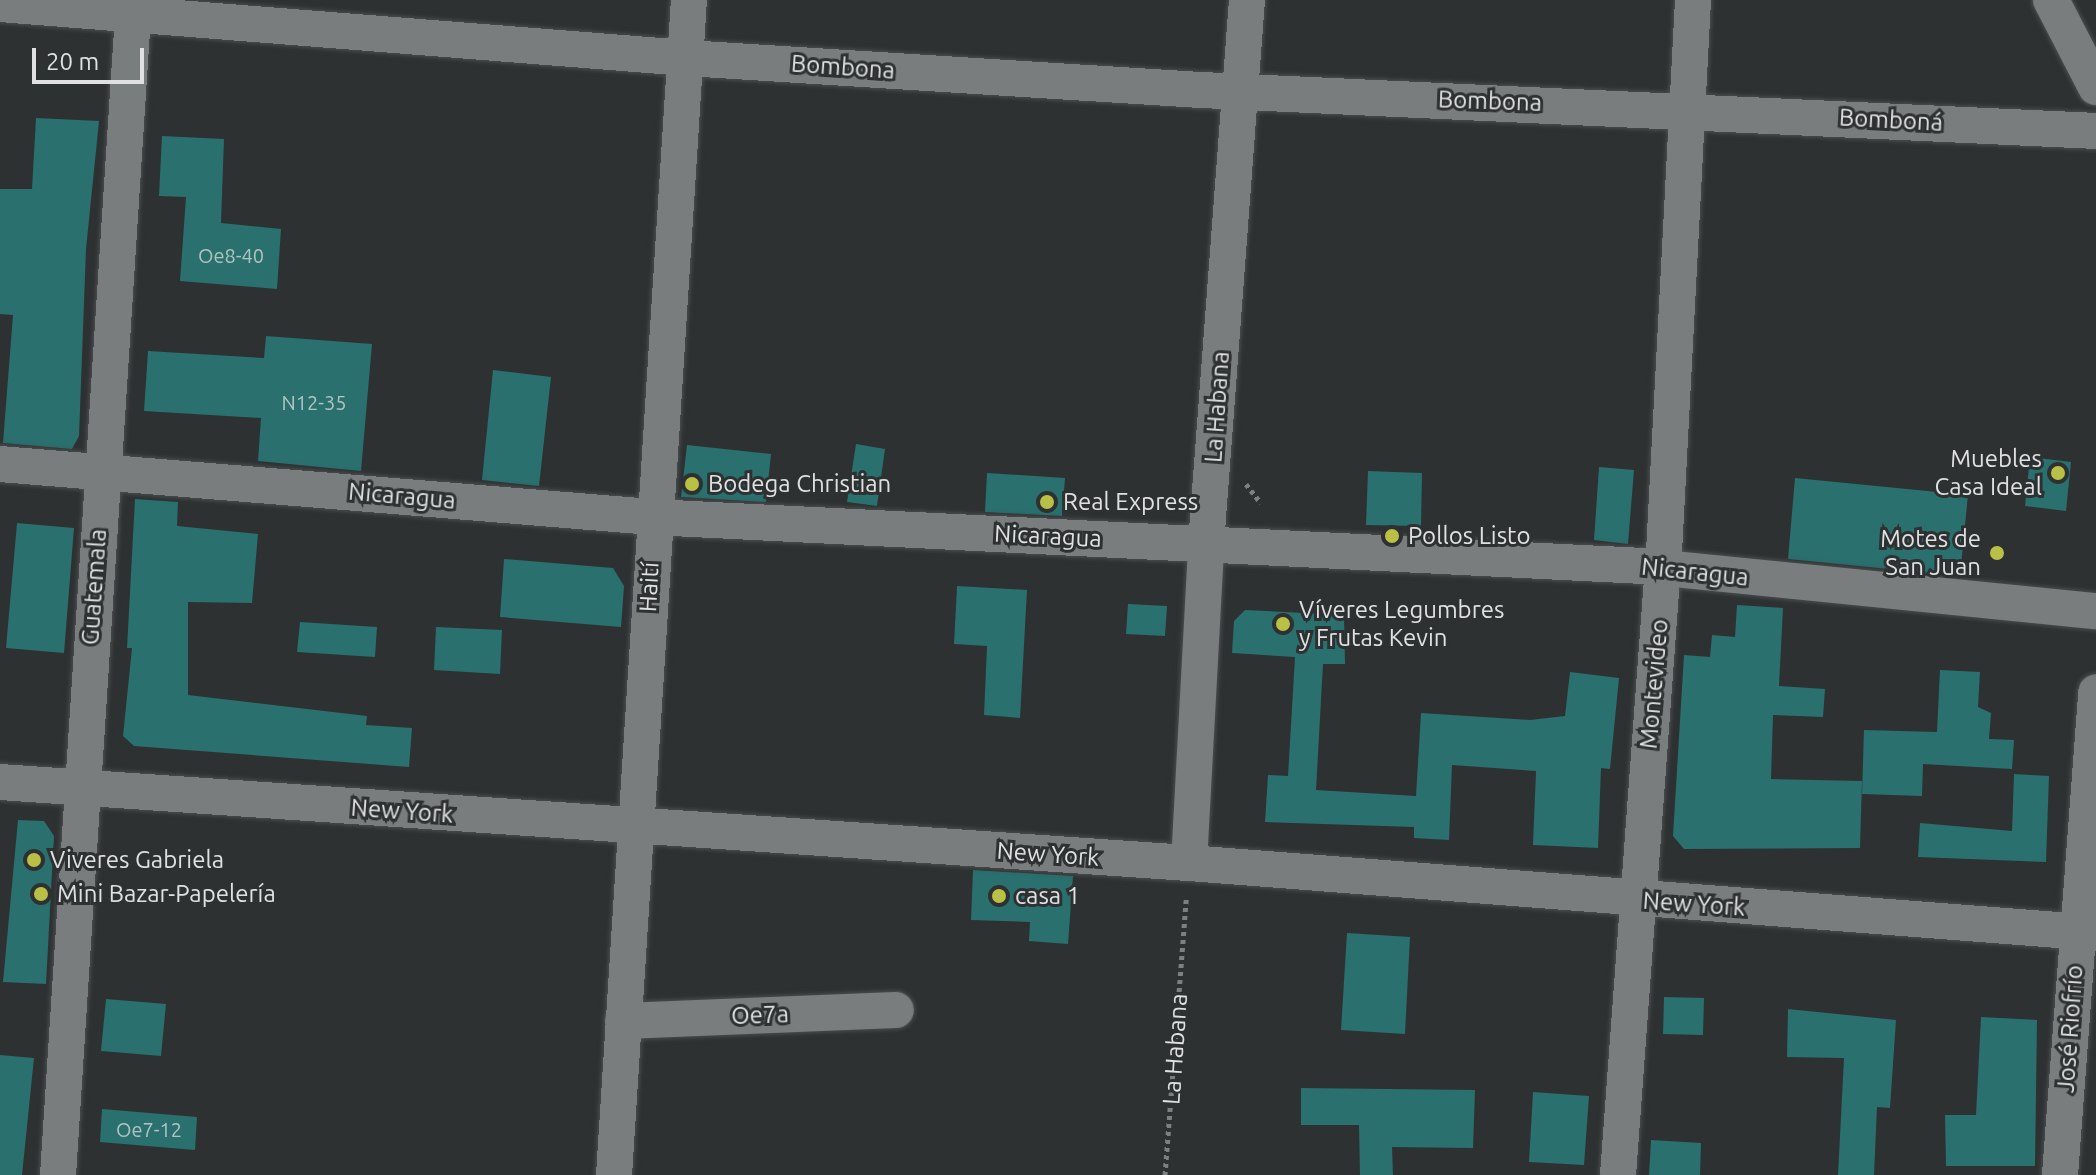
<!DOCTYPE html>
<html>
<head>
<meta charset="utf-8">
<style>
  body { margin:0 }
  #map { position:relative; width:2096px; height:1175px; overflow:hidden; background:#2e3132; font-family:Ubuntu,sans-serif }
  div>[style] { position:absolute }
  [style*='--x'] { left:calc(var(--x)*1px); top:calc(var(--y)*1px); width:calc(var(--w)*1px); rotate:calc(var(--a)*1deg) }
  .building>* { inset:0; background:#29706f }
  .path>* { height:5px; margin-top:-2.5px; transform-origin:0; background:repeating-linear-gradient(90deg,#7d8081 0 4px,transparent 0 8px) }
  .roads { filter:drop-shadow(0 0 2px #4a4d4e) drop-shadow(0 0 2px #4a4d4e) }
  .street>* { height:36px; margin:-18px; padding:0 18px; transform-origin:18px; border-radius:18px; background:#797d7e }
  .dots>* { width:22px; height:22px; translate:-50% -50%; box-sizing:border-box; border:4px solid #2e3132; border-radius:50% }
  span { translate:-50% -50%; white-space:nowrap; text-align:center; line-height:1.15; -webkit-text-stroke:6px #2e3132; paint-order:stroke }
  .number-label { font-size:20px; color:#b1c4c4 }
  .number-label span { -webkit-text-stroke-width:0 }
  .street-label { font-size:24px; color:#dee0e1 }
  .poi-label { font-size:24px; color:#dee0e1 }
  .right { translate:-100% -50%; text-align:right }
  .left { translate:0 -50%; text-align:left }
  .scale { position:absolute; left:32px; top:48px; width:112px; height:36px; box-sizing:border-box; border:4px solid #dee0e1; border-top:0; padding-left:10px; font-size:24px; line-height:28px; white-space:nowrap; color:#dee0e1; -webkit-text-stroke:6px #2e3132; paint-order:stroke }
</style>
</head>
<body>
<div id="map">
  <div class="building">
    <i style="clip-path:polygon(36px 118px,99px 121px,86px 249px,79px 436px,72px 449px,3px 443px,13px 315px,0 314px,0 189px,32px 189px)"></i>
    <i style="clip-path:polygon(162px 136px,224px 139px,221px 223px,281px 229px,277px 289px,180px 281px,186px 197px,159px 196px)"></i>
    <i style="clip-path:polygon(266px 336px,372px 344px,361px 471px,258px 461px,261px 418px,144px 411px,148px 351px,264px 358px)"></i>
    <i style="clip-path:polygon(493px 370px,551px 377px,539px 486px,482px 480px)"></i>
    <i style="clip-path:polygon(856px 444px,885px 449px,877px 506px,847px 502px)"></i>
    <i style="clip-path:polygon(687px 445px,771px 454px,766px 502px,681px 497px)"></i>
    <i style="clip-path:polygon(2030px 457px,2071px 462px,2066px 511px,2025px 506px)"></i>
    <i style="clip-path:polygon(1599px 467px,1634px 470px,1628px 544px,1594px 540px)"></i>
    <i style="clip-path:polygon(1368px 471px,1422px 473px,1421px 526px,1366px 525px)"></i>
    <i style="clip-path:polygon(987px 473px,1065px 478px,1062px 516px,985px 512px)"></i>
    <i style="clip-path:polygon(1795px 478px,1968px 495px,1960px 576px,1788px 559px)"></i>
    <i style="clip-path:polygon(135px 499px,178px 502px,177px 526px,258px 534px,252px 603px,188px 602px,188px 695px,367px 716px,366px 725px,412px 728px,409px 767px,134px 746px,123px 736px,132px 648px,127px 648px)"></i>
    <i style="clip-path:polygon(17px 523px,74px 528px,64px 653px,6px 648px)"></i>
    <i style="clip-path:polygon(504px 559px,613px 568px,624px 586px,621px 627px,500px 617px)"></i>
    <i style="clip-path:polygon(957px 586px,1027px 590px,1020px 718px,984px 715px,987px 646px,954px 644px)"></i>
    <i style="clip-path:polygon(1128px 604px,1167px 606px,1165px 636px,1126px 634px)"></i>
    <i style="clip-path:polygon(1737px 605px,1783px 608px,1779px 686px,1825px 689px,1823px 717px,1773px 715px,1771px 779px,1862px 781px,1860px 848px,1684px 849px,1673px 836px,1684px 655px,1710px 657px,1712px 635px,1735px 637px)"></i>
    <i style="clip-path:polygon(1245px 610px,1344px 615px,1345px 664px,1323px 664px,1316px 790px,1416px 796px,1421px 713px,1530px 720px,1565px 716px,1570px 672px,1619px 678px,1610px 769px,1601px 768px,1598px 848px,1533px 845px,1536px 771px,1452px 765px,1449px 840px,1414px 838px,1414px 827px,1265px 822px,1268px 775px,1288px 776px,1295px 657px,1232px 653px,1234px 621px)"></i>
    <i style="clip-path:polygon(300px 622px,377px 627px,375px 657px,297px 652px)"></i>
    <i style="clip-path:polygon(436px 627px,502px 630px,500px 674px,434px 670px)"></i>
    <i style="clip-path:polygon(1940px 670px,1980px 672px,1978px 707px,1991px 713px,1989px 739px,2014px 740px,2012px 769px,1923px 764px,1922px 796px,1862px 794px,1864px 730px,1937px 732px)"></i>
    <i style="clip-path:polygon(2014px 774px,2049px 776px,2046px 862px,1918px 857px,1920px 823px,2012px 831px)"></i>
    <i style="clip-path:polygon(18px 820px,44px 821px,54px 836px,46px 984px,3px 982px)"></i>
    <i style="clip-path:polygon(973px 870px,1073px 876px,1068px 944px,1029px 941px,1030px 922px,971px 920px)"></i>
    <i style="clip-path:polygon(1347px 933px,1410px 937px,1405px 1034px,1341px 1030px)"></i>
    <i style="clip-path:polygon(1664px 997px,1704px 998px,1703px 1035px,1663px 1034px)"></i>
    <i style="clip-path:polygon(106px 999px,166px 1004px,161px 1056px,101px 1051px)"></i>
    <i style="clip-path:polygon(1788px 1009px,1896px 1020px,1890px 1108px,1877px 1107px,1874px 1175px,1838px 1175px,1844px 1058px,1787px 1057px)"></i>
    <i style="clip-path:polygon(1981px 1017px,2037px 1020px,2035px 1166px,1946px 1166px,1945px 1115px,1976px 1115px)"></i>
    <i style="clip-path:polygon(0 1055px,34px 1058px,22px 1175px,0 1175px)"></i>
    <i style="clip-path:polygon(1301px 1088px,1475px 1090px,1473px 1148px,1392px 1147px,1393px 1175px,1360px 1175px,1359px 1125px,1301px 1125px)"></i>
    <i style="clip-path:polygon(1533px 1092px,1589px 1096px,1584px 1165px,1529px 1162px)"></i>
    <i style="clip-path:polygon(102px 1109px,197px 1117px,195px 1150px,100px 1142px)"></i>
    <i style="clip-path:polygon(1651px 1140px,1701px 1143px,1700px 1175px,1649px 1175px)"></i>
  </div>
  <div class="path">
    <i style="--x:1246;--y:484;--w:24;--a:52"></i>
    <i style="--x:1165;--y:1175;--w:277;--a:-85.6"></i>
  </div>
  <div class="roads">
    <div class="street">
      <i style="--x:2051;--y:0;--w:98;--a:62.7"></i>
      <i style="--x:0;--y:4;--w:688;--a:4.5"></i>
      <i style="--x:686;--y:58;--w:516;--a:3.56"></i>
      <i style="--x:1201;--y:90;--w:896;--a:2.62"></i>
      <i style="--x:0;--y:464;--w:654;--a:4.65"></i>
      <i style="--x:652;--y:517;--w:992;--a:2.83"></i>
      <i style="--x:1643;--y:566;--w:455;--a:5.7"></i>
      <i style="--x:0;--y:782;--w:1192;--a:3.9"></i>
      <i style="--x:1189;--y:863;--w:910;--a:4.41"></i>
      <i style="--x:1189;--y:863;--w:319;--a:-86.9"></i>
      <i style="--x:1206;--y:544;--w:546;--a:-85.69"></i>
      <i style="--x:623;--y:1021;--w:273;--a:-2.3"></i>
      <i style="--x:58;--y:1175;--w:1177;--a:-86.3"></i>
      <i style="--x:614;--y:1175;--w:1177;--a:-86.35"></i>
      <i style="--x:1618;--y:1175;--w:625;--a:-85.78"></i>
      <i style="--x:1664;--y:552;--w:553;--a:-86.99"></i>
      <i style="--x:2060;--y:1175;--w:484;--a:-85.7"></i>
    </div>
  </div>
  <div class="dots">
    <i style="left:2058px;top:473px;background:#bac046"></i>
    <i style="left:692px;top:484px;background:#bac046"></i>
    <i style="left:1047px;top:502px;background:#bac046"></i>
    <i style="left:1392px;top:536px;background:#bac046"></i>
    <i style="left:1997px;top:553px;background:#bac046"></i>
    <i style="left:1283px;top:624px;background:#bac046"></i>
    <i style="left:34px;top:860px;background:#bac046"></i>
    <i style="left:41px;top:894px;background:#bac046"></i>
    <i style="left:999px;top:896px;background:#bac046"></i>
  </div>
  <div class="number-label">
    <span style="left:231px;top:255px">Oe8-40</span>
    <span style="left:314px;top:402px">N12-35</span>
    <span style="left:149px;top:1129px">Oe7-12</span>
  </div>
  <div class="street-label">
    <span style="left:843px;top:67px;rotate:4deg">Bombona</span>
    <span style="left:1490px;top:101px;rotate:2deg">Bombona</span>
    <span style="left:1891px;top:120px;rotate:3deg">Bomboná</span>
    <span style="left:1217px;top:407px;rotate:-86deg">La Habana</span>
    <span style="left:402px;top:496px;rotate:5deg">Nicaragua</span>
    <span style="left:1048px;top:536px;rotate:3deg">Nicaragua</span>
    <span style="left:1695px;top:572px;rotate:6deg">Nicaragua</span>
    <span style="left:94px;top:587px;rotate:-86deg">Guatemala</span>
    <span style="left:649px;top:587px;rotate:-87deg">Haití</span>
    <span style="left:1654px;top:684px;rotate:-85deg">Montevideo</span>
    <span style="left:402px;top:811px;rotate:4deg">New York</span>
    <span style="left:1048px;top:854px;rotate:4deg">New York</span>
    <span style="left:1694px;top:904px;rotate:4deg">New York</span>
    <span style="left:760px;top:1015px;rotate:-2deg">Oe7a</span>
    <span style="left:2070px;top:1029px;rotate:-86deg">José Riofrío</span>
    <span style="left:1175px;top:1049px;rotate:-86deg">La Habana</span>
  </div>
  <div class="poi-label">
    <span class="right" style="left:2042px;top:473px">Muebles<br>Casa Ideal</span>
    <span class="left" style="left:708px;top:484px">Bodega Christian</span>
    <span class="left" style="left:1063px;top:502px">Real Express</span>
    <span class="left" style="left:1408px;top:536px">Pollos Listo</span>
    <span class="right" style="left:1981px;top:553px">Motes de<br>San Juan</span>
    <span class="left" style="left:1299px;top:624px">Víveres Legumbres<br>y Frutas Kevin</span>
    <span class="left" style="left:50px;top:860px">Viveres Gabriela</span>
    <span class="left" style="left:57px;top:894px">Mini Bazar-Papelería</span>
    <span class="left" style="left:1015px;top:896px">casa 1</span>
  </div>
  <div class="scale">20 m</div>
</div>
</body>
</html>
